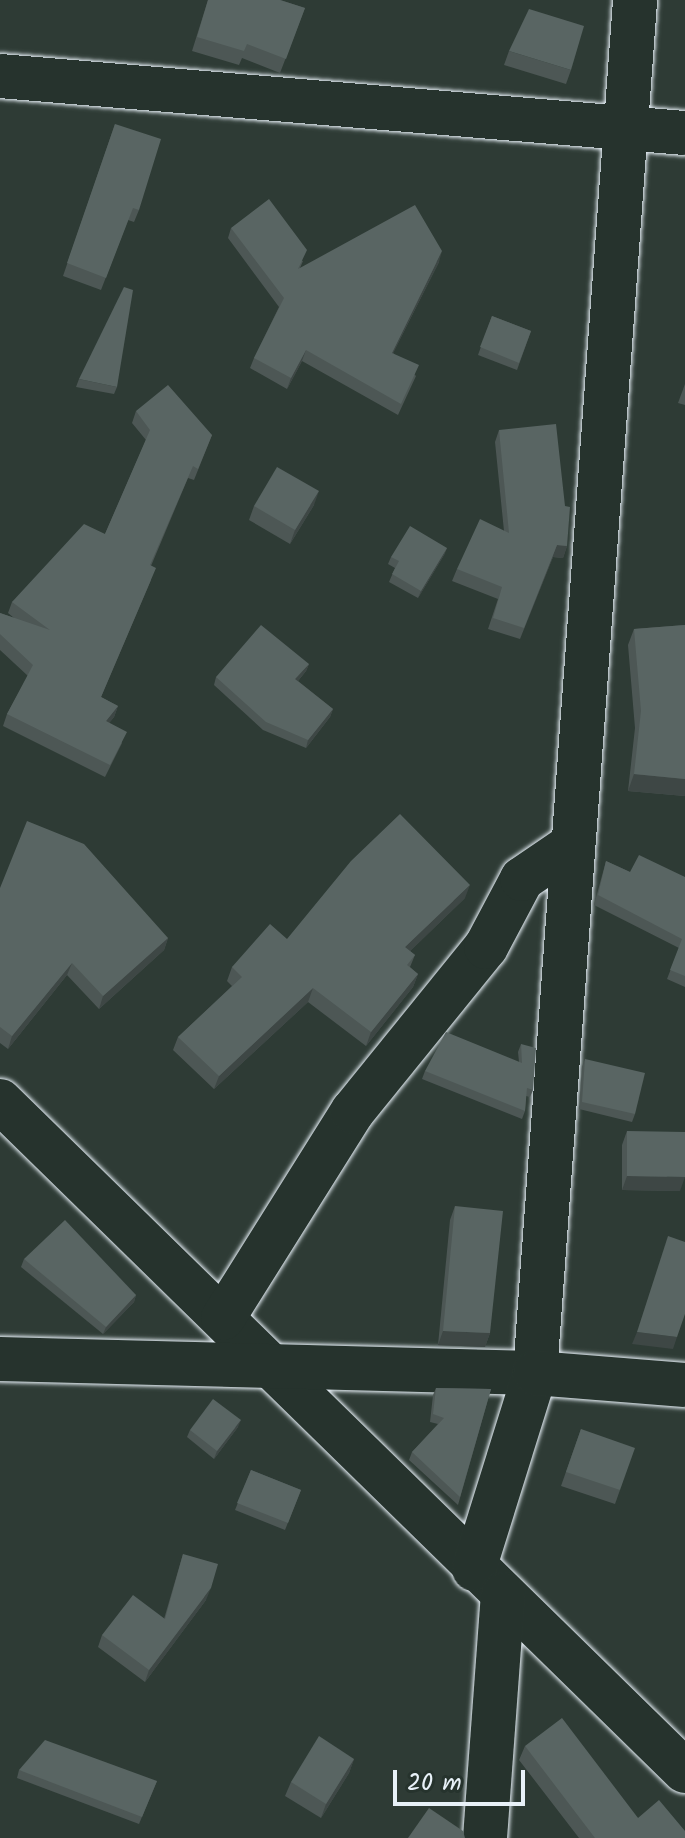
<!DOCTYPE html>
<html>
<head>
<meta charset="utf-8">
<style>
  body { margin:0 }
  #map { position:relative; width:685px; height:1838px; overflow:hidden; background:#2e3b35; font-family:Kalam,sans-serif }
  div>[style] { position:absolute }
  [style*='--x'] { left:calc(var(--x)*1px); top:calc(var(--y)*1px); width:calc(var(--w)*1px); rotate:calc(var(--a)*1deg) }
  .roads { filter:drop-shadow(0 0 2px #e8f1f8) drop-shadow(0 0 2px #e8f1f8) }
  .street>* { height:44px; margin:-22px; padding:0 22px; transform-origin:22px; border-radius:22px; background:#26332d }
  .wall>* { inset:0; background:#4d5755 }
  .shaded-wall>* { inset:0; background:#3e4745 }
  .building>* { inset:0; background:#596563 }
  span { translate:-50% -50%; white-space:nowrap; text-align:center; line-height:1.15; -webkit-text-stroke:7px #26332d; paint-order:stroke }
  .scale { position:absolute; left:393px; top:1770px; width:132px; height:36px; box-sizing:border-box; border:4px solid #e8f1f8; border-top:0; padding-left:10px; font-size:24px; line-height:28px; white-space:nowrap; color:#e8f1f8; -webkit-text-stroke:6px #26332d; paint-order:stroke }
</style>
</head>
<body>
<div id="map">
  <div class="roads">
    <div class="street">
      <i style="--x:0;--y:76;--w:687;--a:4.76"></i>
      <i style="--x:0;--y:1101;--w:958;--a:44.37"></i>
      <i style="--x:223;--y:1318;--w:244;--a:-57.9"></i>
      <i style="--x:353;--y:1111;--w:211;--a:-51"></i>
      <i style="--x:486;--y:947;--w:77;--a:-62.1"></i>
      <i style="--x:522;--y:879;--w:60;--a:-34.2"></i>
      <i style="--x:0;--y:1359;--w:535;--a:1.5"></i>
      <i style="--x:535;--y:1373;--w:1377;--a:-85.83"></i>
      <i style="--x:474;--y:1569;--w:205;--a:-72.7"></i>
      <i style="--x:535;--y:1373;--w:150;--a:4.6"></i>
      <i style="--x:485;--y:1838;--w:244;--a:-85.8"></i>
    </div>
  </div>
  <div class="wall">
    <i style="clip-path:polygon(208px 0,280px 0,305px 8px,280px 73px,242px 58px,239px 65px,192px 51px)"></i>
    <i style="clip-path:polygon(509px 51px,571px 70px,566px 84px,504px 65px)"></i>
    <i style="clip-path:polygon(115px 124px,139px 210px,134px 222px,128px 220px,101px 290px,63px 276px)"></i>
    <i style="clip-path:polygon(231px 228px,303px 261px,300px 268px,439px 262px,393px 353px,416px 376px,398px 415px,302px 361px,287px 389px,250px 368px,254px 358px,279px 307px,228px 238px)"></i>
    <i style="clip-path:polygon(492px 316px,531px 331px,517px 370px,478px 355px)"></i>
    <i style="clip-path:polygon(79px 379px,117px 387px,114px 394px,76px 387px)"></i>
    <i style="clip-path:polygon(685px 384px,685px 405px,678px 403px)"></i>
    <i style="clip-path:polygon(136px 411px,212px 435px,194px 480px,188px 478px,151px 566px,151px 580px,101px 697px,118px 706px,114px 717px,109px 723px,122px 743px,105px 777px,3px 726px,7px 714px,28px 676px,0 650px,0 613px,14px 618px,8px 613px,12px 602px,105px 534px,146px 440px,132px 423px)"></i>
    <i style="clip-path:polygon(499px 430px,567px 546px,563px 558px,553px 557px,520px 639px,488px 629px,498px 599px,452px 581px,457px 569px,504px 531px,495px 442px)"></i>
    <i style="clip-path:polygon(314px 505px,290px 544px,249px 520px,254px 506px)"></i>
    <i style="clip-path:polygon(447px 548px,444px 555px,418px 598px,389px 582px,395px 568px,388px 564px,391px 557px)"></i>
    <i style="clip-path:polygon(685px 625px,685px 796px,628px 791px,635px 728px,628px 645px,634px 629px)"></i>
    <i style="clip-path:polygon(309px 664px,306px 671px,298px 681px,333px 709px,330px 717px,306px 748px,263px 730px,214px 685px,216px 677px)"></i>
    <i style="clip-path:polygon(606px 861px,630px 872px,685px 877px,685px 987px,667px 979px,679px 948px,594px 905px)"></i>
    <i style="clip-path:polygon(0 888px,168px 938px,164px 950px,99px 1009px,67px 975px,8px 1049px,0 1043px)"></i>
    <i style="clip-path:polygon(465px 898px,410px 951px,415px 955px,410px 967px,418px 974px,413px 987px,366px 1046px,308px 1002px,214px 1089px,173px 1050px,178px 1037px,232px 986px,227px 981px,232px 967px,287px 939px)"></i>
    <i style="clip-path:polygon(521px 1044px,533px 1090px,530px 1097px,526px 1096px,525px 1111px,522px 1119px,422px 1079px,425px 1071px,519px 1062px,518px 1052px)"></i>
    <i style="clip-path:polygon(585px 1059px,635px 1114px,632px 1122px,579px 1109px,582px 1067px)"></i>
    <i style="clip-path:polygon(627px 1131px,680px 1191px,622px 1190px,622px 1145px)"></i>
    <i style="clip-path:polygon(455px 1206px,490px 1333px,485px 1347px,438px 1345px,450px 1220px)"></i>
    <i style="clip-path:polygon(24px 1259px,136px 1295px,134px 1302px,103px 1334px,21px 1267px)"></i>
    <i style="clip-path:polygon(436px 1388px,491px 1389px,458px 1505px,409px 1460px,412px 1452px,438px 1424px,430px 1422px,433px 1395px)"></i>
    <i style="clip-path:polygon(238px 1427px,214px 1459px,187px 1437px,190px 1430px)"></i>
    <i style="clip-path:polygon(581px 1429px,620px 1490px,615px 1504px,561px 1486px)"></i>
    <i style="clip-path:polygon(251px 1470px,301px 1490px,285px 1530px,235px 1510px)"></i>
    <i style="clip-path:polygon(183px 1554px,206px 1600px,145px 1682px,98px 1647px,102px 1635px,164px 1619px)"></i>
    <i style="clip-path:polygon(525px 1746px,638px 1818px,685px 1838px,579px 1838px,519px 1760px)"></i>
    <i style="clip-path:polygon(354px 1759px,349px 1773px,321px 1818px,285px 1796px,291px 1782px)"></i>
    <i style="clip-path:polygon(19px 1770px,157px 1781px,139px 1824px,17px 1778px)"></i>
  </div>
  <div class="shaded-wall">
    <i style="clip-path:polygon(442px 251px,439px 262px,388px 363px,392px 353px)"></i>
    <i style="clip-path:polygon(306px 350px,302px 361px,287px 389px,291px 378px)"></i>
    <i style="clip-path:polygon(319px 491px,314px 505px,290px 544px,295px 530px)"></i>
    <i style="clip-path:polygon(557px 545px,567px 546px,563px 558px,553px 557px,520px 639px)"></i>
    <i style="clip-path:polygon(447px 548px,444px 555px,418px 598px,421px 591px)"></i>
    <i style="clip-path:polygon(309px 664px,306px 671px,293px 687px,295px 679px)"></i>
    <i style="clip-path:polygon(118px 706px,114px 717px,101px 733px,106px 721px)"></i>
    <i style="clip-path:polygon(333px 709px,330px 717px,306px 748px,308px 740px)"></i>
    <i style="clip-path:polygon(634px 774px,685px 779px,685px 796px,628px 791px)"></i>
    <i style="clip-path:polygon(470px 885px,465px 898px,400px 961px,405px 947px)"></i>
    <i style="clip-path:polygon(168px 938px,164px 950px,99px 1009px,103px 996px)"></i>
    <i style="clip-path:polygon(72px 963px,67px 975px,8px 1049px,12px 1036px)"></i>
    <i style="clip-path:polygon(418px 974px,413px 987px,366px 1046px,371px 1032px)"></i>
    <i style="clip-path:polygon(313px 988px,308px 1002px,214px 1089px,219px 1076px)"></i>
    <i style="clip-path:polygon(627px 1176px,685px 1177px,680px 1191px,622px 1190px)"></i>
    <i style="clip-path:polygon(136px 1295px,134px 1302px,103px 1334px,106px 1327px)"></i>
    <i style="clip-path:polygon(443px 1331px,490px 1333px,485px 1347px,438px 1345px)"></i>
    <i style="clip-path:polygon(637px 1332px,677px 1337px,673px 1349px,632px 1344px)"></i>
    <i style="clip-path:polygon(241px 1420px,238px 1427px,214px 1459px,217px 1451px)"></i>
    <i style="clip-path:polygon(211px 1588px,206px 1600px,145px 1682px,149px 1670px)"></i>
    <i style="clip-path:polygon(354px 1759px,349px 1773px,321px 1818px,326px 1804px)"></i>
  </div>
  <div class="building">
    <i style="clip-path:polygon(208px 0,280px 0,305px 8px,286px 59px,247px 44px,244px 51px,197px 37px)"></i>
    <i style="clip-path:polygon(529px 9px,584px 26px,571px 70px,509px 51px)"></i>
    <i style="clip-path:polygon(115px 124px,161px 139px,139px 210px,133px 208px,106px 278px,67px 263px)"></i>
    <i style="clip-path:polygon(269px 199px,307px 250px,298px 269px,415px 205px,442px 251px,392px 353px,419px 365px,401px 404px,306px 350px,291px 378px,254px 358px,284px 298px,231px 228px)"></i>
    <i style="clip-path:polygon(124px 287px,133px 290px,117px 387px,79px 379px)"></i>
    <i style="clip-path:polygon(492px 316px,531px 331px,519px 363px,480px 347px)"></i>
    <i style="clip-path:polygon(168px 385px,212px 435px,198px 469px,193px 466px,150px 565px,156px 568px,101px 697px,118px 706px,106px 721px,127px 732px,110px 765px,7px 714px,33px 665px,0 634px,0 613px,50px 630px,12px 602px,84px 524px,105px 534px,150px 430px,136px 411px)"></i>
    <i style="clip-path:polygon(556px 424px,565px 506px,570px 507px,567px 546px,557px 545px,524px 628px,493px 618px,502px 587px,457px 569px,480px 519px,509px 533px,499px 430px)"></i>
    <i style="clip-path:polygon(277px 467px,319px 491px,295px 530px,254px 506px)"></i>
    <i style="clip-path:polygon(410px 526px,447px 548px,421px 591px,392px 574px,399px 561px,391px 557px)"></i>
    <i style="clip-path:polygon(261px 625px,309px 664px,295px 679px,333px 709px,308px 740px,266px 722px,216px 677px)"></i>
    <i style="clip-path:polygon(685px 625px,685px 779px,634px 774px,641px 711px,634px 629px)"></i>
    <i style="clip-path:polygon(400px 814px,470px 885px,405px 947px,415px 955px,407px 965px,418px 974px,371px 1032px,313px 988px,219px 1076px,178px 1037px,242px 977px,232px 967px,270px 924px,287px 939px,351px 861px)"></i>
    <i style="clip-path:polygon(27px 821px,84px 844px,168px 938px,103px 996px,72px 963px,12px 1036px,0 1027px,0 888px)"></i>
    <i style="clip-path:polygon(639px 855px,685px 877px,685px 976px,670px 970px,682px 939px,598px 895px,606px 861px,630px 872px)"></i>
    <i style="clip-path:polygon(446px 1032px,522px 1063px,521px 1044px,536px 1048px,533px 1090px,527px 1088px,525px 1111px,425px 1071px)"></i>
    <i style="clip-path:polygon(585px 1059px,645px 1073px,635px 1114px,582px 1102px)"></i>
    <i style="clip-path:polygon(627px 1131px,685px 1132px,685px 1177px,627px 1176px)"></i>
    <i style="clip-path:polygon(455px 1206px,503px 1211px,490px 1333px,443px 1331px)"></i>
    <i style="clip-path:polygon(65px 1220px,136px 1295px,106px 1327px,24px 1259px)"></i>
    <i style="clip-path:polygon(668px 1236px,685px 1242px,685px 1314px,677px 1337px,637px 1332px)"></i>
    <i style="clip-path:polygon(436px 1388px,491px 1389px,460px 1497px,412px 1452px,444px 1418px,433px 1414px)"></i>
    <i style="clip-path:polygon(213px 1399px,241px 1420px,217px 1451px,190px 1430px)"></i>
    <i style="clip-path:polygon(581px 1429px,635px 1448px,620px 1490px,566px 1472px)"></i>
    <i style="clip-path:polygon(251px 1470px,301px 1490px,288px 1523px,237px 1503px)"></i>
    <i style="clip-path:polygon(183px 1554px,218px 1564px,211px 1588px,149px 1670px,102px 1635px,133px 1595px,165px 1619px)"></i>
    <i style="clip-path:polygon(562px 1718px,638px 1818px,659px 1800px,685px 1831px,685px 1838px,595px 1838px,525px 1746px)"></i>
    <i style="clip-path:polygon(319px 1736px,354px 1759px,326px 1804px,291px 1782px)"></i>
    <i style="clip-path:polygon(45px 1740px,157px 1781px,142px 1817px,19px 1770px)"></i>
    <i style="clip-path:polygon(429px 1808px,463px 1831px,465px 1838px,408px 1838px)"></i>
  </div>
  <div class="scale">20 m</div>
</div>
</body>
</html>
